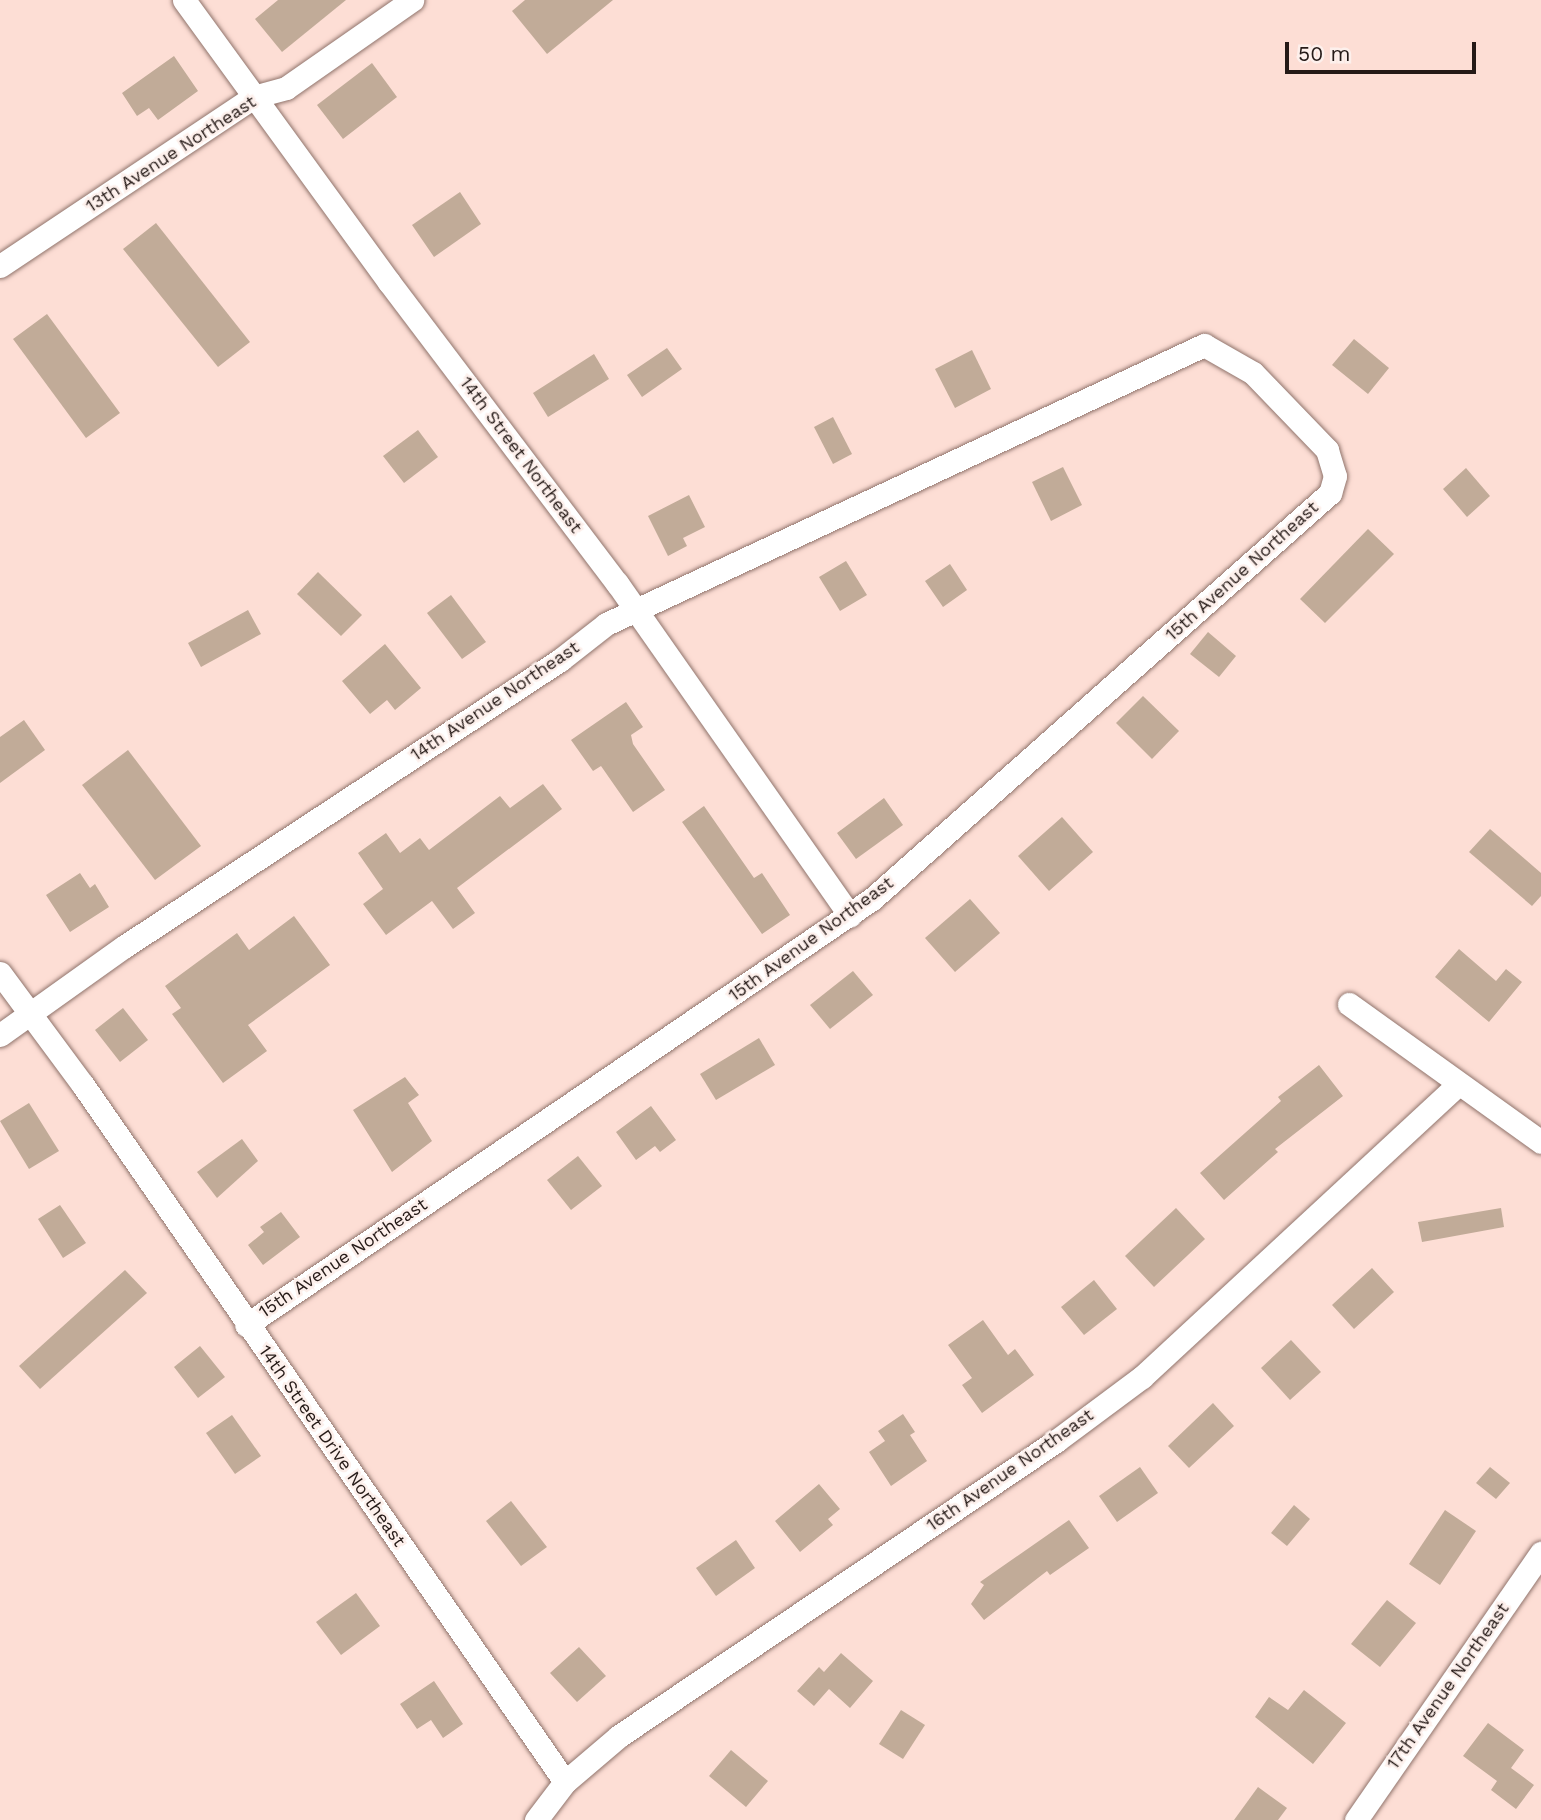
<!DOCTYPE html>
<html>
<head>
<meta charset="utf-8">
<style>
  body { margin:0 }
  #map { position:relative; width:1541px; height:1820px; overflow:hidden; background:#fdded5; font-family:"Work Sans",sans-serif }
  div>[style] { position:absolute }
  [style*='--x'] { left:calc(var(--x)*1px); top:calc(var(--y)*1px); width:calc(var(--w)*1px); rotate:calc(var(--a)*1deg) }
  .building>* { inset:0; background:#c1ab98 }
  .roads { filter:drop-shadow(0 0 2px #90746c) drop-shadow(0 0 2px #90746c) }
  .minor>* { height:23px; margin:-11.5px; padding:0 11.5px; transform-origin:11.5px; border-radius:11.5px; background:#fff }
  span { translate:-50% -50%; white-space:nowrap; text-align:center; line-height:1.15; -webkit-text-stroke:5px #fdf0ec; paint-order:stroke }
  .street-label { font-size:18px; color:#251a17 }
  .scale { position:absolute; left:1285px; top:42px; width:191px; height:32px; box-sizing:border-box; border:4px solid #251a17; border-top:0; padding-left:9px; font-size:21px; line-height:24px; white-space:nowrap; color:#251a17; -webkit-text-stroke:5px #fdf0ec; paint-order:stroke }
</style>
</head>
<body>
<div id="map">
  <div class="building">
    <i style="clip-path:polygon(278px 0,346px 0,282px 52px,255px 19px)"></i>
    <i style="clip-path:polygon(525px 0,613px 0,547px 54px,512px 11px)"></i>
    <i style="clip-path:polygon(174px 56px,198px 91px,158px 120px,149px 108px,137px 116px,122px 93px)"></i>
    <i style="clip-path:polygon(372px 63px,397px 97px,343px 139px,317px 105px)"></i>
    <i style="clip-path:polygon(460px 192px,481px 224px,434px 257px,412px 225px)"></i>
    <i style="clip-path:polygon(156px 223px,250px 342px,218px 367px,123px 249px)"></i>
    <i style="clip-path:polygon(47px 314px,120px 413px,86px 438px,13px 339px)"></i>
    <i style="clip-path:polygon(1354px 339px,1389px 368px,1368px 394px,1332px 365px)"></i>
    <i style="clip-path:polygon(667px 348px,682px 369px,642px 397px,627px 375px)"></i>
    <i style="clip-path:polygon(972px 350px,991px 389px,955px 408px,935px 369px)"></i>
    <i style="clip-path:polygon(594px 354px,609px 379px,548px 417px,533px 393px)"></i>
    <i style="clip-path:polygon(833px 417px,852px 454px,833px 464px,814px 427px)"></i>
    <i style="clip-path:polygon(418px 430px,438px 457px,404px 483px,383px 456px)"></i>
    <i style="clip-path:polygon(1063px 467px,1082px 505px,1051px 521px,1032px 482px)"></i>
    <i style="clip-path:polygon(1466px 468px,1490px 496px,1467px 517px,1443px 489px)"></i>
    <i style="clip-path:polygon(689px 495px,705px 527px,683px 538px,687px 546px,668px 556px,648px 516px)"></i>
    <i style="clip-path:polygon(1368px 529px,1394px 554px,1325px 623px,1300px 599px)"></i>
    <i style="clip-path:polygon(846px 561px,867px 595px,840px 611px,819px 577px)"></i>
    <i style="clip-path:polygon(950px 564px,967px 590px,943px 607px,925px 581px)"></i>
    <i style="clip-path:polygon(318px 572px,362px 615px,341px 636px,297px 594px)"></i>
    <i style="clip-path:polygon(451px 595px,486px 642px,462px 659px,427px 613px)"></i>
    <i style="clip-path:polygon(248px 610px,261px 634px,201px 667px,188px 643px)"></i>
    <i style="clip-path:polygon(1208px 632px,1236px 656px,1219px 677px,1190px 654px)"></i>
    <i style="clip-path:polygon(385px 644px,421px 688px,395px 710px,387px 700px,370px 714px,342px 681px)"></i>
    <i style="clip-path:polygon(1143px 696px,1179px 731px,1152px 759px,1116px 723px)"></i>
    <i style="clip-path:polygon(626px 702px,643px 727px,631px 735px,633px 744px,665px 790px,633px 812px,601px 766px,593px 771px,571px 740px)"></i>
    <i style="clip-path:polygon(24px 720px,45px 750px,0 783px,0 737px)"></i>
    <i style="clip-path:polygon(128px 750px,201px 846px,155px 880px,82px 785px)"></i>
    <i style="clip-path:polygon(543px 784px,562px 809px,457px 888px,475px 913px,453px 929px,432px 901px,386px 935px,363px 904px,383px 889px,358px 853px,386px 833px,400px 853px,420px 838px,429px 850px,500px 796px,510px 808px)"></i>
    <i style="clip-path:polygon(884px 798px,903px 825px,856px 859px,837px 833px)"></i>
    <i style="clip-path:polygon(704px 806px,754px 878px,762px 873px,790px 915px,762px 934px,682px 822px)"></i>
    <i style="clip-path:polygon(1062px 817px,1093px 852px,1049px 891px,1018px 856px)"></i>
    <i style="clip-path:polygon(1490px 829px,1541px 873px,1541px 896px,1532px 906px,1469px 852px)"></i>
    <i style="clip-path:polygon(80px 873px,90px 888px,95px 884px,109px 907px,70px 932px,46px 895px)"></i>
    <i style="clip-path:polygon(970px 899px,1000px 933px,955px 972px,925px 938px)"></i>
    <i style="clip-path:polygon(294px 916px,330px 965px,248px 1025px,267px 1051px,223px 1083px,172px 1014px,181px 1008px,165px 986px,237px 933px,249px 950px)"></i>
    <i style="clip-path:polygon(1459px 949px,1496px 981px,1506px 969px,1522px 982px,1489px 1022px,1435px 977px)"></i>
    <i style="clip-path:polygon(853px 971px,873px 995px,830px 1029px,810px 1005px)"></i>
    <i style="clip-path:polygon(123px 1008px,148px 1040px,120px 1062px,95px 1030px)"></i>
    <i style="clip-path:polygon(759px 1038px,775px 1065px,716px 1100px,700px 1074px)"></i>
    <i style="clip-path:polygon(1319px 1065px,1343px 1096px,1275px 1149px,1278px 1152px,1224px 1200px,1200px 1173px,1281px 1101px,1278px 1097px)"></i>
    <i style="clip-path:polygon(405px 1077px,419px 1095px,408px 1103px,432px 1141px,392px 1172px,353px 1110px)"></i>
    <i style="clip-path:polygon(29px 1103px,59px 1151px,29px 1169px,0 1121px)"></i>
    <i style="clip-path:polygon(651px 1106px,676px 1140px,660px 1152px,655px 1146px,636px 1160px,616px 1132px)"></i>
    <i style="clip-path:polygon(242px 1139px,258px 1161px,217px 1198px,197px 1172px)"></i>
    <i style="clip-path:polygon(578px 1156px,602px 1186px,571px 1210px,547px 1180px)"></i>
    <i style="clip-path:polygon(60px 1205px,86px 1243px,63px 1258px,38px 1219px)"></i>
    <i style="clip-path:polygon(1176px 1208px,1205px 1239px,1154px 1287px,1125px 1256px)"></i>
    <i style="clip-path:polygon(1501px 1208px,1504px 1227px,1422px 1242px,1418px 1222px)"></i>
    <i style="clip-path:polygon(281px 1212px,300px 1237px,263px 1265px,248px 1245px,264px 1232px,260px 1227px)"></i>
    <i style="clip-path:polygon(1372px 1268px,1394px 1292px,1354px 1329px,1332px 1305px)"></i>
    <i style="clip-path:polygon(125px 1270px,147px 1293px,40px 1389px,19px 1366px)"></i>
    <i style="clip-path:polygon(1094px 1280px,1117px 1309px,1084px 1335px,1061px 1307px)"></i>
    <i style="clip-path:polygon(983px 1320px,1008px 1355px,1015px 1349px,1034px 1375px,982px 1413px,962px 1385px,972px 1378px,948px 1345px)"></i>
    <i style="clip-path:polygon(1291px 1340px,1321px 1372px,1290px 1400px,1261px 1368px)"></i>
    <i style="clip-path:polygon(200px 1346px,225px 1377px,198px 1398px,174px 1367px)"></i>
    <i style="clip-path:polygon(1213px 1403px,1234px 1426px,1189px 1468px,1168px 1446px)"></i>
    <i style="clip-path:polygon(903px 1414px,915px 1432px,910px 1435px,927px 1461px,891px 1486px,869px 1452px,885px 1441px,878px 1431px)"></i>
    <i style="clip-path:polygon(232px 1415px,261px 1456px,235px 1474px,206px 1433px)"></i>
    <i style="clip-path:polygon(1140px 1467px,1158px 1493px,1117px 1522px,1099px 1496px)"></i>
    <i style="clip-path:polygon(1490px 1467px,1510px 1483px,1496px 1499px,1476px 1483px)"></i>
    <i style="clip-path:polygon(819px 1484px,840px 1509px,828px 1519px,833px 1525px,800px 1552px,775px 1521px)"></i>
    <i style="clip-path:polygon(511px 1501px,547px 1547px,521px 1566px,486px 1521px)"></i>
    <i style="clip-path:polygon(1294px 1505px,1310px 1519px,1287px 1546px,1271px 1533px)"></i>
    <i style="clip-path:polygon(1445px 1510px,1476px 1531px,1440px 1585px,1409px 1564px)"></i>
    <i style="clip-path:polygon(1069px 1520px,1089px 1548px,1050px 1575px,1047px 1571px,984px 1620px,971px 1604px,984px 1585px,980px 1582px)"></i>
    <i style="clip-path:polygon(736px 1540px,755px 1568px,716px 1596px,696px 1568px)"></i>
    <i style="clip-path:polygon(356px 1593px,380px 1626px,341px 1655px,316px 1622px)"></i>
    <i style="clip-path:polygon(1387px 1600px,1416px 1623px,1380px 1667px,1351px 1644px)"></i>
    <i style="clip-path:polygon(579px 1647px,606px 1676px,577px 1702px,550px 1673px)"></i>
    <i style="clip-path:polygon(841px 1653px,873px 1681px,850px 1708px,829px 1689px,814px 1706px,797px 1691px,819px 1667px,824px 1672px)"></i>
    <i style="clip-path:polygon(434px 1681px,463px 1724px,443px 1738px,431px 1720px,417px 1729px,400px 1704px)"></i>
    <i style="clip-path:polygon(1304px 1690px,1346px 1723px,1313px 1764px,1255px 1717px,1269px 1697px,1288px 1710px)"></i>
    <i style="clip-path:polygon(901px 1710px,925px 1725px,903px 1759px,879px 1744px)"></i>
    <i style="clip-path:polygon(1488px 1723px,1524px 1750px,1511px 1768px,1534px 1785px,1516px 1809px,1491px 1790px,1497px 1781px,1463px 1756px)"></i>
    <i style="clip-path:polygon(731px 1750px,768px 1781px,746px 1807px,709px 1776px)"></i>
    <i style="clip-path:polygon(1258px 1787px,1287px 1808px,1278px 1820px,1234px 1820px)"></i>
  </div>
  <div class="roads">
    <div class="minor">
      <i style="--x:184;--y:0;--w:349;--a:54"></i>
      <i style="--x:389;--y:282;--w:378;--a:52.9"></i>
      <i style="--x:617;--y:583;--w:406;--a:55"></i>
      <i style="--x:0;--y:266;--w:304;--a:-33.7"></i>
      <i style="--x:253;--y:97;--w:34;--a:-15"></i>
      <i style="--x:286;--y:88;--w:154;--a:-34.9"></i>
      <i style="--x:0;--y:973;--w:139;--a:53.5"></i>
      <i style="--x:83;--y:1085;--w:847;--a:55.33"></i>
      <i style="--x:1349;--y:1004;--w:236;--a:35.7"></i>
      <i style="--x:0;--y:1035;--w:153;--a:-35.5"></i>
      <i style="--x:125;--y:946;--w:521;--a:-33.32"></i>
      <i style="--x:560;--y:660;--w:58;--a:-38"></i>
      <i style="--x:606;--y:624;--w:660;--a:-25.01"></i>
      <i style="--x:1204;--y:345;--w:56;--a:29.7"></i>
      <i style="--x:1253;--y:373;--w:107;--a:46.1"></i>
      <i style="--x:1327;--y:450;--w:27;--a:73"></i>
      <i style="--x:1335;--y:476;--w:18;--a:106"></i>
      <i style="--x:1330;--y:493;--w:612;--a:138.44"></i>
      <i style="--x:872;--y:899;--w:757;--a:145.76"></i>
      <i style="--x:536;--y:1820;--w:48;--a:-52.7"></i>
      <i style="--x:565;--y:1782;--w:71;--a:-40.4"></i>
      <i style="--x:619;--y:1736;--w:527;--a:-34.02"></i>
      <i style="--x:1056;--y:1441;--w:107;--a:-36.7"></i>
      <i style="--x:1142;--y:1377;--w:431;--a:-42.8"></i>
      <i style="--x:1356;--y:1820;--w:325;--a:-55.3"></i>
    </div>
  </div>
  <div class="street-label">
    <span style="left:171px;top:154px;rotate:-33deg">13th Avenue Northeast</span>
    <span style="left:521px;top:455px;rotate:53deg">14th Street Northeast</span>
    <span style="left:1242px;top:571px;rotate:-42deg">15th Avenue Northeast</span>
    <span style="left:495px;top:701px;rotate:-34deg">14th Avenue Northeast</span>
    <span style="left:811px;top:939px;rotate:-36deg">15th Avenue Northeast</span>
    <span style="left:343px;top:1258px;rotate:-34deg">15th Avenue Northeast</span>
    <span style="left:332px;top:1446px;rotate:55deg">14th Street Drive Northeast</span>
    <span style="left:1010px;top:1470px;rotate:-35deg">16th Avenue Northeast</span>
    <span style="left:1448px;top:1686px;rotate:-55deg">17th Avenue Northeast</span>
  </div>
  <div class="scale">50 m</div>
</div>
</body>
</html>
